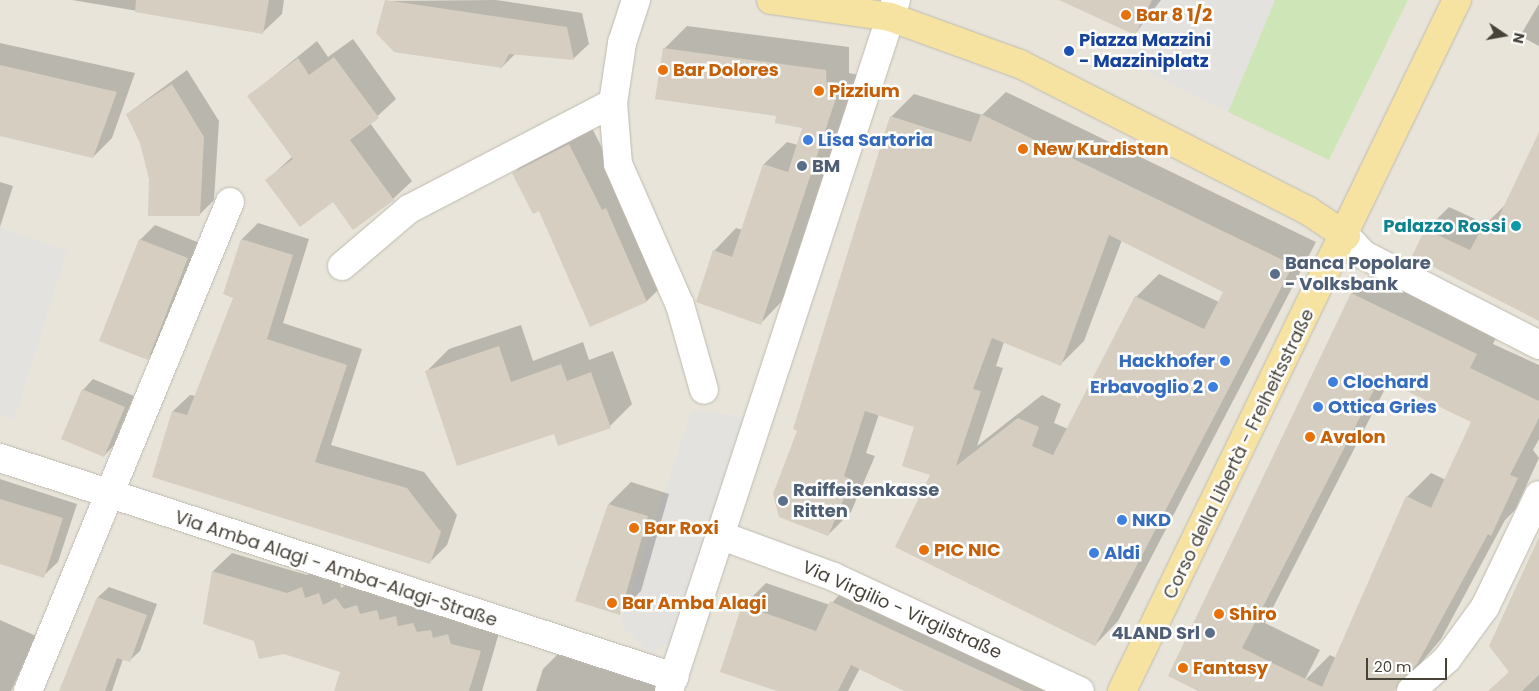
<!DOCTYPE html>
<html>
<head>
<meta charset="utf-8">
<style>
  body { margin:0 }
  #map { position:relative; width:1539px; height:691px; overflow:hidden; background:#f4f2eb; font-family:Poppins,sans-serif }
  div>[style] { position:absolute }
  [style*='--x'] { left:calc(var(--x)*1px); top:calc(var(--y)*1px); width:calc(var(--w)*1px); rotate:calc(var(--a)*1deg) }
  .residential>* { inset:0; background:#e8e4da }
  .green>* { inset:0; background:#cee5b7 }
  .parking>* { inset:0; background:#e3e2df }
  .shadow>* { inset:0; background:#0003 }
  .building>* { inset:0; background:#d5cec1 }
  .roads { filter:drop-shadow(0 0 1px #bfbaae) drop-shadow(0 0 1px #bfbaae) }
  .minor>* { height:28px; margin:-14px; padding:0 14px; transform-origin:14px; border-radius:14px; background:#fff }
  .major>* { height:28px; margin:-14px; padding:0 14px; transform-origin:14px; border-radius:14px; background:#f7e3a1 }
  .dots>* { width:14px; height:14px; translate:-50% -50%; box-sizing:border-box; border:2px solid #fff; border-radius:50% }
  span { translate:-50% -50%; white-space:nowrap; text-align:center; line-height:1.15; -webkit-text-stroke:5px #fff; paint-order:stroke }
  .food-label { font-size:18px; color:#c56008; font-weight:700 }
  .left { translate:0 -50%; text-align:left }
  .transit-label { font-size:18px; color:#164399; font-weight:700 }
  .shop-label { font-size:18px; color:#366cbe; font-weight:700 }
  .right { translate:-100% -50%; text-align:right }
  .service-label { font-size:18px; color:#4e5e75; font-weight:700 }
  .culture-label { font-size:18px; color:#0d838f; font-weight:700 }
  .street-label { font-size:18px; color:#484339 }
  .north { position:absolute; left:1479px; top:10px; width:50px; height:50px; -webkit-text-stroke:4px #fff; paint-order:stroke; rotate:102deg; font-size:14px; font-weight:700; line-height:20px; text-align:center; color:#484339 }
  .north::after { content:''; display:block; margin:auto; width:18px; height:22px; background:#484339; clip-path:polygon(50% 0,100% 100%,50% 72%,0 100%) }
  .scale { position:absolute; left:1366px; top:658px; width:81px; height:22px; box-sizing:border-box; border:2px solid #484339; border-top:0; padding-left:6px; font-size:15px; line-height:18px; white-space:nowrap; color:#484339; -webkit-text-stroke:4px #fff; paint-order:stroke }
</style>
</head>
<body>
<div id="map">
  <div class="residential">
    <i style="clip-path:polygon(0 0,1539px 0,1539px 691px,0 691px)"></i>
  </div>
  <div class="green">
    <i style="clip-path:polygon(1275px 0,1408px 0,1329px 160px,1228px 112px)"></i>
  </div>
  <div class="parking">
    <i style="clip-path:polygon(1152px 0,1275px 0,1228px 112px,1124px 60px)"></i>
    <i style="clip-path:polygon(0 227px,67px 251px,14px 420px,0 415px)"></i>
    <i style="clip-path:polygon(692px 410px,745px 417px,670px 642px,650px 653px,620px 624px)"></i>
  </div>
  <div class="shadow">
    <i style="clip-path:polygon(72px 0,284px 0,282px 14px,263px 32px)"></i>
    <i style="clip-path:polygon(496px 0,582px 13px,589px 44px,574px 58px,515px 54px,502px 67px,386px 1px)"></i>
    <i style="clip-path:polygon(1062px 0,1161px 0,1135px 34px)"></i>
    <i style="clip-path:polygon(1539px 4px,1539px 46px,1520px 36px)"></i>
    <i style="clip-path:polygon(687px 26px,849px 47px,849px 73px,858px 75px,783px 300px,761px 323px,714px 251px,736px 228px,743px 230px,764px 164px,787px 142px,798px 145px,804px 127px,664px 49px)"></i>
    <i style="clip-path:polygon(353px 39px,396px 99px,370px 123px,412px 181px,393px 199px,334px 201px,267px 180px,293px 156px,249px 96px,317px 41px,328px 57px)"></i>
    <i style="clip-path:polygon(0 43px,135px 73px,112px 138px,93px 157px,0 135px)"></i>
    <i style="clip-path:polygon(187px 70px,219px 121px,214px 200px,200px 214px,151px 179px,141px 142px,127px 114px)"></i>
    <i style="clip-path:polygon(evenodd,1006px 92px,1316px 242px,1118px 621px,1095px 645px,932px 475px,916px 427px,879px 414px,866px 453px,875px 456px,851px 512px,828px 535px,799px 430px,891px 117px,914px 94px,982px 115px,1006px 92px,1122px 240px,1225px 291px,1219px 302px,1159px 274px,1136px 297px,1068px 429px,1054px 423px,1061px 404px,1042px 395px,977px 446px,1003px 368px,996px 366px,1004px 342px,1061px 364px,1084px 341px,1122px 240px)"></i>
    <i style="clip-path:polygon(590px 124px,668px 280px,647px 301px,591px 325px,540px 209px,514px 173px,535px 152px)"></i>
    <i style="clip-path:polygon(1539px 135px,1539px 318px,1426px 230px,1449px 207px,1486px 224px,1507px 203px)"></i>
    <i style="clip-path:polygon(0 182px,13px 186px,0 227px)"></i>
    <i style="clip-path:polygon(258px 223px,309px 239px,283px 323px,362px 349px,331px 445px,424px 472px,457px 515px,447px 545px,430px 562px,154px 476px,173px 411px,190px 395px,195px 396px,235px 297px,242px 239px)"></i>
    <i style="clip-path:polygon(155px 225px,202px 244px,162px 344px,147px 359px,140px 240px)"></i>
    <i style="clip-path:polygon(1376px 269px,1500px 329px,1493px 344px,1539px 365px,1539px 439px,1533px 450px,1539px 458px,1515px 510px,1505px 520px,1441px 639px,1420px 664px,1392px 691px,1308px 691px,1306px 679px,1330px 655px,1336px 658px,1407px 497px,1431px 473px,1446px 480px,1472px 421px,1389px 381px,1265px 623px,1320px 650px,1299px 691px,1201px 691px,1169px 675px,1352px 293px)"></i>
    <i style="clip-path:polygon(521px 325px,533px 361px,583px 342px,589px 360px,613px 351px,632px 404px,610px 426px,554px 432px,427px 371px,449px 349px)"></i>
    <i style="clip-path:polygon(93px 379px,134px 396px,114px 445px,104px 456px,83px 390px)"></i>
    <i style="clip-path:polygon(0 479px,77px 504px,58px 562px,43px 576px,0 561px)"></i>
    <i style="clip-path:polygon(631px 482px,669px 494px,641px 591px,619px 613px,577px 601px,609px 504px)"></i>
    <i style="clip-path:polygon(1539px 547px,1539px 691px,1489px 691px,1510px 672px)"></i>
    <i style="clip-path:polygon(232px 553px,307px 575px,321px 569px,324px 580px,338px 575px,341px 588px,355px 580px,363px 591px,376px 587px,379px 597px,396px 592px,399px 602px,415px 598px,416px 608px,431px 605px,435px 615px,450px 612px,451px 620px,466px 616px,469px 626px,499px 633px,482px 691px,336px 691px,342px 671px,205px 623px,213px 571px)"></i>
    <i style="clip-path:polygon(854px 579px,1095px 691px,907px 691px,860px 668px,848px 691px,781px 691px,743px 606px,766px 583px,830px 605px)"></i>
    <i style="clip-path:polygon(109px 587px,157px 604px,140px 651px,129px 661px,123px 659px,112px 691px,62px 691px,98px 597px)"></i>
    <i style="clip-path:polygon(0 620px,36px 636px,11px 691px,0 691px)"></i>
    <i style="clip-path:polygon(561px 651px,667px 687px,666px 691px,536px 691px,543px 669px)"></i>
  </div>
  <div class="building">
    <i style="clip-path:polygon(136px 0,269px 0,263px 34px,135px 12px)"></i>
    <i style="clip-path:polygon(385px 0,567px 27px,574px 60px,509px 54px,502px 68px,394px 52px,376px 33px)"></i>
    <i style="clip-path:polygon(1059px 0,1152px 0,1135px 35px)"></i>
    <i style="clip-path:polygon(663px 48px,826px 70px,827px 95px,836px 98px,761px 325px,696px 302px,713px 250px,732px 257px,763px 164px,788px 172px,802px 128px,775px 123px,776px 116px,655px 99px)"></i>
    <i style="clip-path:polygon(334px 57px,379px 118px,350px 140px,394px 200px,353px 230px,333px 202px,300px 227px,265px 180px,293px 159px,247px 96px,298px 58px,309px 75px)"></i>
    <i style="clip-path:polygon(0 65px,117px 92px,93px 158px,0 136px)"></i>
    <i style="clip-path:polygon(172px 84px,204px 137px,200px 216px,148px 216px,149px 179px,140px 143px,126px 114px)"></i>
    <i style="clip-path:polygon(evenodd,981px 114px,1293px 265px,1095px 646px,895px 547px,930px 475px,902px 466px,914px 427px,865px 411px,844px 476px,852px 480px,828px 536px,779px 517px,773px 494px,797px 431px,793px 429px,890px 116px,971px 142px,981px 114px,1109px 235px,1223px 292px,1204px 329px,1135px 296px,1053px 455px,1032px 446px,1039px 427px,1018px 418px,956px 466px,981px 391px,973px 389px,992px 338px,1061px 366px,1109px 235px)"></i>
    <i style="clip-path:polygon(1539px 132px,1539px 321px,1412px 256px,1425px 229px,1470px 250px,1484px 224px,1493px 229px)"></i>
    <i style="clip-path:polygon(569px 144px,602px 210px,606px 208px,647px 302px,590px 327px,539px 211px,533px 214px,512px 173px)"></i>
    <i style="clip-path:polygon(139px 239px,188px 258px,148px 360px,99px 341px)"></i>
    <i style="clip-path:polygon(241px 239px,293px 255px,267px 339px,347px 365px,315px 462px,407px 488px,441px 532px,430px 564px,152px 477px,172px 411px,187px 415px,233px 298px,223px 294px)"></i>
    <i style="clip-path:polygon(evenodd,1351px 293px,1477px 354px,1470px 368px,1539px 401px,1539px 418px,1510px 475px,1518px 478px,1491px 536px,1488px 534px,1417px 664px,1394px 691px,1198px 691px,1168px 676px,1351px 293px,1380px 378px,1471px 422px,1431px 508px,1406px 496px,1322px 687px,1242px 648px,1380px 378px)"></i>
    <i style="clip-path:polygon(499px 346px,511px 382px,561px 364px,567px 381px,591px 372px,611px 428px,558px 446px,554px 434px,457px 466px,425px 371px)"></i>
    <i style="clip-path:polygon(82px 389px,125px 407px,104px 457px,61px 439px)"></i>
    <i style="clip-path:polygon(0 499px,63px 518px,44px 578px,0 564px)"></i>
    <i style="clip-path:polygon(608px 504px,648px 516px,620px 615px,575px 601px)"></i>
    <i style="clip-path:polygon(1539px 537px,1539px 675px,1522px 691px,1488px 691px,1509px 672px,1489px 646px)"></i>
    <i style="clip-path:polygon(212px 571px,287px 593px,302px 587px,305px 598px,319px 593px,323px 605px,336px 598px,344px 609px,357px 605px,360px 614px,377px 610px,380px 620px,396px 616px,398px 626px,413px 623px,417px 632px,431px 630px,433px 638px,448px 634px,451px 644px,481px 651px,469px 691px,334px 691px,340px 672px,284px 654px,259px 659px,254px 641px,203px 624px)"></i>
    <i style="clip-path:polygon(97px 597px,147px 615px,130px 662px,117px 658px,105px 691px,59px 691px)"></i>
    <i style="clip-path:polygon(830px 601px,1024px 691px,904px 691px,851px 665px,838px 691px,777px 691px,720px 672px,742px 605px,816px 631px)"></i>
  </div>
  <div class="roads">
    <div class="minor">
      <i style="--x:636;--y:0;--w:45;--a:108"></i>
      <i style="--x:622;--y:43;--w:61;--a:98.5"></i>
      <i style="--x:613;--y:103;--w:61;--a:85.3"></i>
      <i style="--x:618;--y:164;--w:154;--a:66.3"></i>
      <i style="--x:680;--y:305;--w:88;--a:74.2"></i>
      <i style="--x:1346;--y:236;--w:26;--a:47"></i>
      <i style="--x:1364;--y:255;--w:197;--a:27.2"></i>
      <i style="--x:342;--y:266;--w:88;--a:-40.4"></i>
      <i style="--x:409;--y:209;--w:230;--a:-27.5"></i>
      <i style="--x:0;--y:458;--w:709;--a:18"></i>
      <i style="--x:722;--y:536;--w:119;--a:20.1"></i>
      <i style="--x:834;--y:577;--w:271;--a:24.9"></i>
      <i style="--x:28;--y:691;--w:529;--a:-67.56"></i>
      <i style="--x:669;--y:691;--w:727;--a:-71.81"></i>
      <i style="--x:1411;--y:691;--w:48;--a:-41.6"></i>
      <i style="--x:1447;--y:659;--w:64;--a:-53.8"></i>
      <i style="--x:1485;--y:607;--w:124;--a:-64.3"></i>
    </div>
    <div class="major">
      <i style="--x:771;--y:0;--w:120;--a:8.1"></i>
      <i style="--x:890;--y:17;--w:138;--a:19.9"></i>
      <i style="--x:1020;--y:64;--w:322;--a:27"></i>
      <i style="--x:1307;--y:210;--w:47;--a:33.7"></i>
      <i style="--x:1122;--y:691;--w:768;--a:-64.14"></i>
    </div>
  </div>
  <div class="dots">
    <i style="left:1126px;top:15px;background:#e8710a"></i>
    <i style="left:1069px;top:51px;background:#1a4fb4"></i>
    <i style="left:663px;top:70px;background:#e8710a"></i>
    <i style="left:819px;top:91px;background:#e8710a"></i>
    <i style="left:808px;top:140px;background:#3f7fe0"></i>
    <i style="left:1023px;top:149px;background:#e8710a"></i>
    <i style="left:802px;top:166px;background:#5c6f8a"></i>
    <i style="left:1516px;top:226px;background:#0f9aa8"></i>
    <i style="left:1275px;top:274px;background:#5c6f8a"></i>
    <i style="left:1225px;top:361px;background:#3f7fe0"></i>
    <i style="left:1333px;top:382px;background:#3f7fe0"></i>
    <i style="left:1213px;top:387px;background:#3f7fe0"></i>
    <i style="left:1318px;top:407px;background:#3f7fe0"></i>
    <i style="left:1310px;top:437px;background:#e8710a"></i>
    <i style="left:783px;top:501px;background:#5c6f8a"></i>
    <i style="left:1122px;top:520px;background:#3f7fe0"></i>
    <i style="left:634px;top:528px;background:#e8710a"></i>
    <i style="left:924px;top:550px;background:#e8710a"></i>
    <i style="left:1094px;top:553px;background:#3f7fe0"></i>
    <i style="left:612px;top:603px;background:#e8710a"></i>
    <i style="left:1219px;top:614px;background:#e8710a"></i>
    <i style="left:1210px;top:633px;background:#5c6f8a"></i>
    <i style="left:1183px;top:668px;background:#e8710a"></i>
  </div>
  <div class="food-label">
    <span class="left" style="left:1136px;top:15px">Bar 8 1/2</span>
    <span class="left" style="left:673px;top:70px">Bar Dolores</span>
    <span class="left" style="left:829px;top:91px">Pizzium</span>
    <span class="left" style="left:1033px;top:149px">New Kurdistan</span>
    <span class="left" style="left:1320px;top:437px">Avalon</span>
    <span class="left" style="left:644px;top:528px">Bar Roxi</span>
    <span class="left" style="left:934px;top:550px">PIC NIC</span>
    <span class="left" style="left:622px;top:603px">Bar Amba Alagi</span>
    <span class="left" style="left:1229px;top:614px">Shiro</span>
    <span class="left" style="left:1193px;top:668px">Fantasy</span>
  </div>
  <div class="transit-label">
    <span class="left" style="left:1079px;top:51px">Piazza Mazzini<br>- Mazziniplatz</span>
  </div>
  <div class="shop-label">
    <span class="left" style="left:818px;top:140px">Lisa Sartoria</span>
    <span class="right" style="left:1215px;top:361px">Hackhofer</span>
    <span class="left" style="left:1343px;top:382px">Clochard</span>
    <span class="right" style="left:1203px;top:387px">Erbavoglio 2</span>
    <span class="left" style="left:1328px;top:407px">Ottica Gries</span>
    <span class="left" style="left:1132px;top:520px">NKD</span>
    <span class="left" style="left:1104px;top:553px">Aldi</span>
  </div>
  <div class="service-label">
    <span class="left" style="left:812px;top:166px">BM</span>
    <span class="left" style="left:1285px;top:274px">Banca Popolare<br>- Volksbank</span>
    <span class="left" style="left:793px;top:501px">Raiffeisenkasse<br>Ritten</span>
    <span class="right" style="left:1200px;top:633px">4LAND Srl</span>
  </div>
  <div class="culture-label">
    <span class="right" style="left:1506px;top:226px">Palazzo Rossi</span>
  </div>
  <div class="street-label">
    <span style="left:1239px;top:454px;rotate:-64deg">Corso della Libertà - Freiheitsstraße</span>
    <span style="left:336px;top:569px;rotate:18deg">Via Amba Alagi - Amba-Alagi-Straße</span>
    <span style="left:902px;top:610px;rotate:24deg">Via Virgilio - Virgilstraße</span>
  </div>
  <div class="north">N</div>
  <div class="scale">20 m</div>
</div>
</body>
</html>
